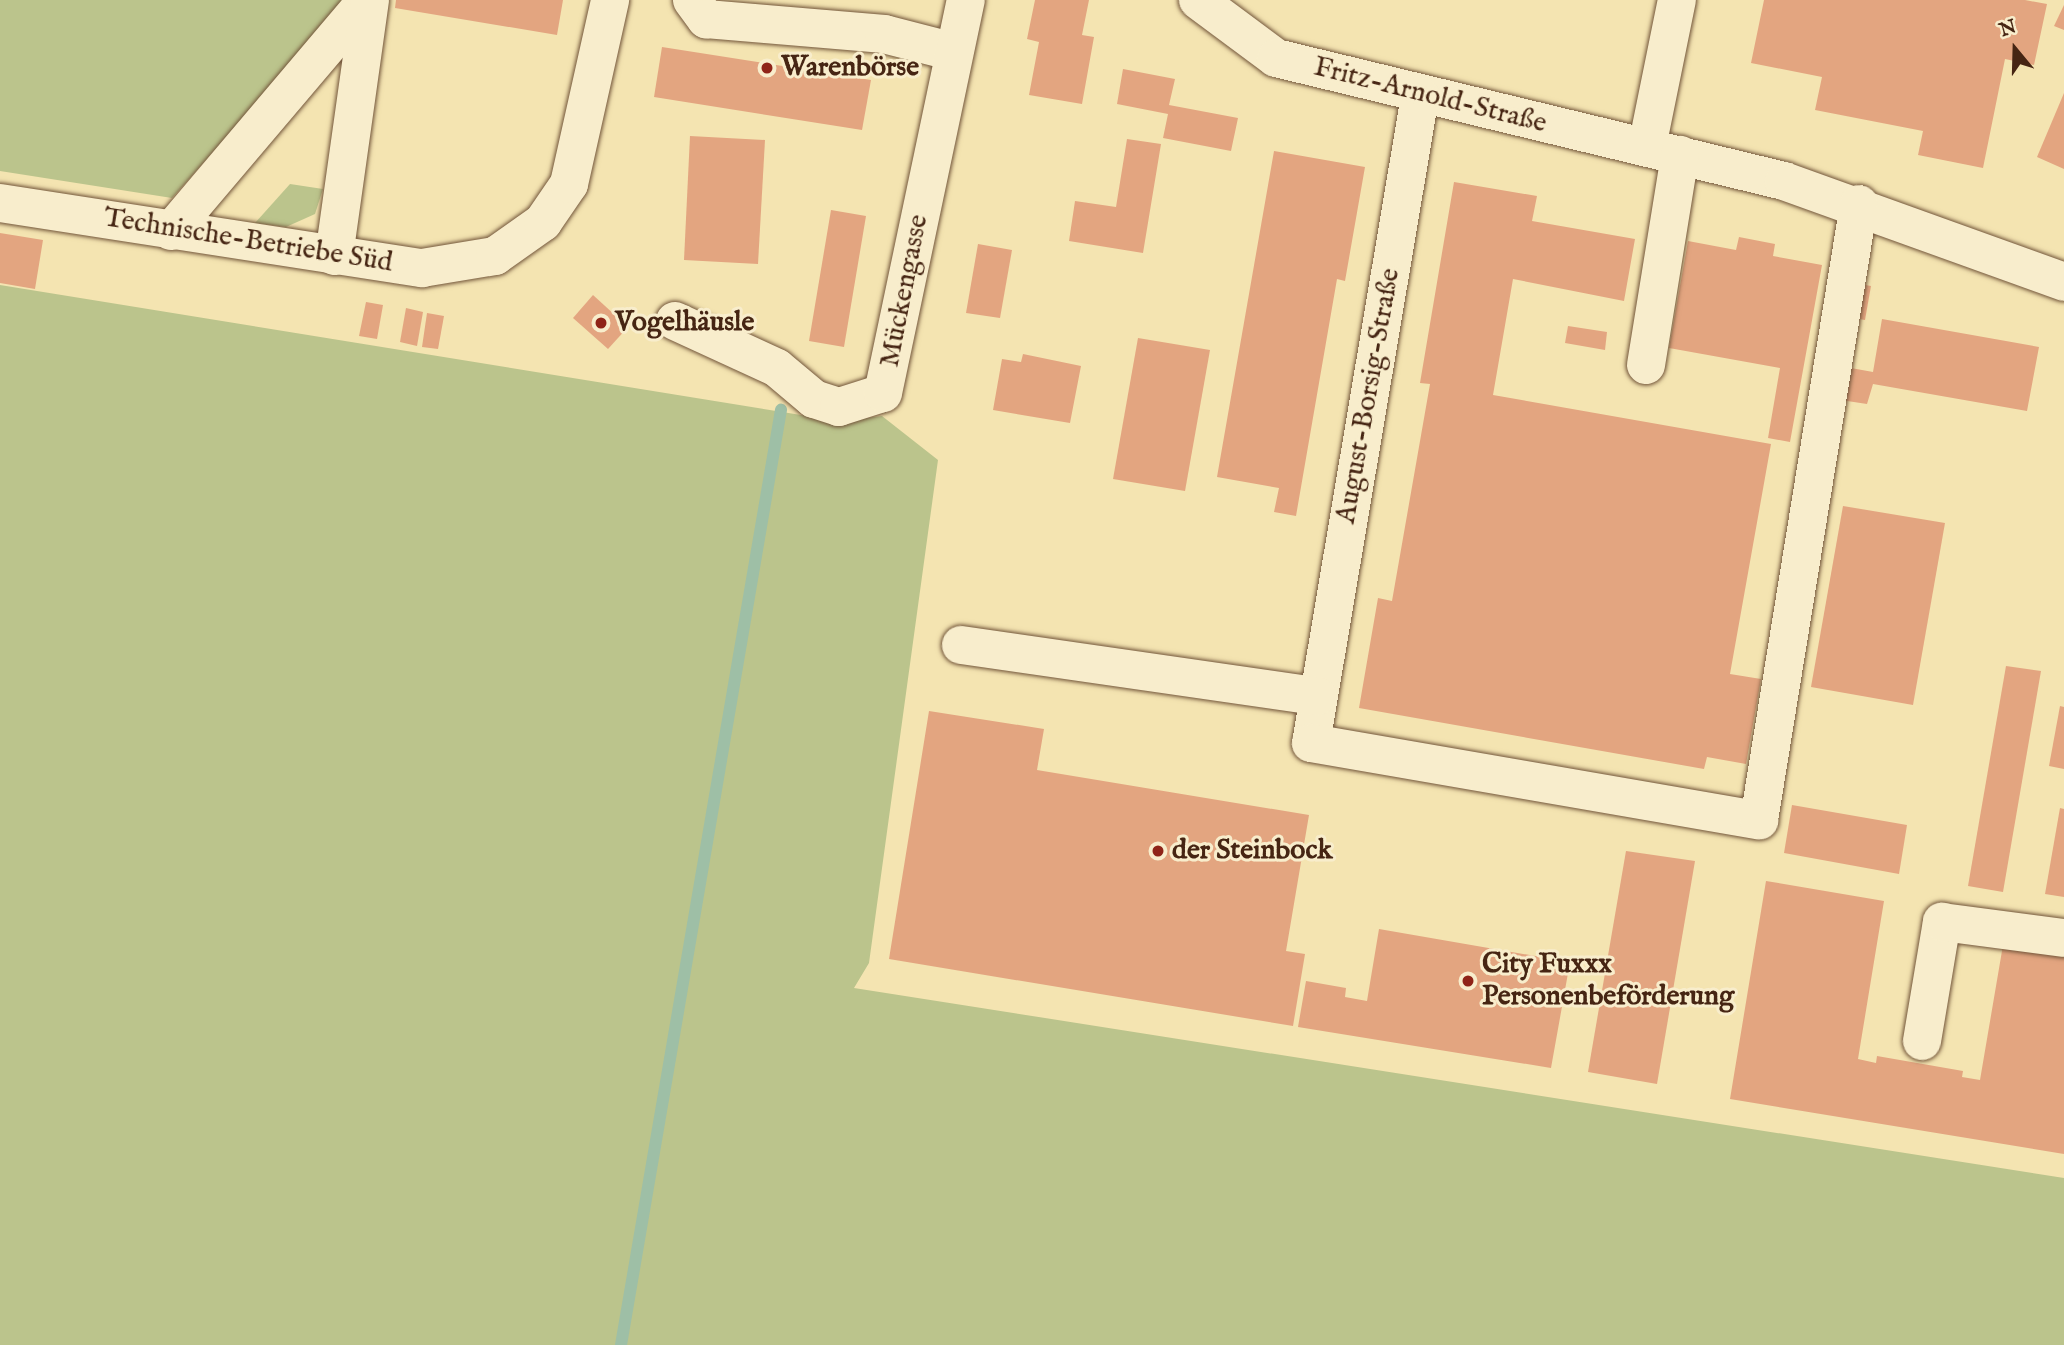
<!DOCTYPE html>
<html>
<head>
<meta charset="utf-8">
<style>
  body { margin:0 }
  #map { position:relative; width:2064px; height:1345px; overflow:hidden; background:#f4e4b1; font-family:"IM FELL English",serif }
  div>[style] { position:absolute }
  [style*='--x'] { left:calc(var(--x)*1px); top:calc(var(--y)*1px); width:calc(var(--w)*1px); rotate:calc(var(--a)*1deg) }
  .green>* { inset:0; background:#bbc48c }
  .stream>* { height:12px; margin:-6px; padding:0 6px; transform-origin:6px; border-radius:6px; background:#9ebfa6 }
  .building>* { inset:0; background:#e3a580 }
  .roads { filter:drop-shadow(0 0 2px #72553a) drop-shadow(0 0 2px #72553a) }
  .minor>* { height:38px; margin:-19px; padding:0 19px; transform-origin:19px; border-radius:19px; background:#f8edcc }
  .dots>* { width:19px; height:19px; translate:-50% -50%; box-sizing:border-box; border:4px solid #f8edcc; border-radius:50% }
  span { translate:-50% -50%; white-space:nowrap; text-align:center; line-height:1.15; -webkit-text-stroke:6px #f8edcc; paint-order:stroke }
  .poi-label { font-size:28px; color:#462513; font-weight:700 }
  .left { translate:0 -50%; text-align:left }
  .street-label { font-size:28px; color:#462513 }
  .north { position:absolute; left:1980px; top:14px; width:70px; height:70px; -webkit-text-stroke:5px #f8edcc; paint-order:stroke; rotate:341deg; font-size:19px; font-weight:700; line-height:28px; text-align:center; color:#462513 }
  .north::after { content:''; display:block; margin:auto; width:24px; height:32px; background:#462513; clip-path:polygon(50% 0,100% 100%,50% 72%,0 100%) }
</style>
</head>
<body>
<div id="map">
  <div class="green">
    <i style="clip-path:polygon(0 0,349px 0,172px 198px,0 171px)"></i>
    <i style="clip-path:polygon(290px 184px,323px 189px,315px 214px,286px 227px,255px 223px)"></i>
    <i style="clip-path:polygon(0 285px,838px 421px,882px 416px,938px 460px,869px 963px,854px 988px,2064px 1178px,2064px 1345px,621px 1345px,753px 574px,617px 1345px,0 1345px)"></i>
  </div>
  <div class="stream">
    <i style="--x:621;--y:1345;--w:949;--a:-80.29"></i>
  </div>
  <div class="building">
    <i style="clip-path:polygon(396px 0,563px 0,557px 35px,395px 8px)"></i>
    <i style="clip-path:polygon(1035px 0,1089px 0,1082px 35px,1094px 37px,1082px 104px,1029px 95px,1039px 42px,1027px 39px)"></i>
    <i style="clip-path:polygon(1764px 0,2025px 0,2047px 4px,2034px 65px,2005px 59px,1983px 168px,1918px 155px,1923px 131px,1815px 110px,1822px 77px,1751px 63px)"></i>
    <i style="clip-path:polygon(2064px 5px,2064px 30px,2054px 26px)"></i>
    <i style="clip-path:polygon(662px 47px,871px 80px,862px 130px,654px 97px)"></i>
    <i style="clip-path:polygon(1123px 69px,1175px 79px,1169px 105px,1238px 118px,1231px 151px,1163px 138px,1168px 114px,1117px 104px)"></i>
    <i style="clip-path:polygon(2064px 93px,2064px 169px,2037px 157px)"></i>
    <i style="clip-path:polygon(690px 136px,765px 140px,758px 264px,684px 260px)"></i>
    <i style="clip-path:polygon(1127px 139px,1161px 144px,1143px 253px,1069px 241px,1075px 201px,1116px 207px)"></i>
    <i style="clip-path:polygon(1274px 151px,1365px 167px,1345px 281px,1337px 279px,1296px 516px,1274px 512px,1279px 488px,1217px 477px)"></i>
    <i style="clip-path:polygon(1454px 182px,1537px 196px,1532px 221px,1635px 239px,1624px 301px,1513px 279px,1493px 395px,1771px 444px,1730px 674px,1761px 679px,1746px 764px,1707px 757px,1704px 769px,1359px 708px,1378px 598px,1392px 601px,1430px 384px,1420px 383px)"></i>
    <i style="clip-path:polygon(831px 210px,866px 216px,844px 347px,809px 341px)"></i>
    <i style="clip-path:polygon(0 233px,43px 240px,35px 289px,0 283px)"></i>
    <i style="clip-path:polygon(1739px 237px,1775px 244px,1773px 256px,1822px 265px,1790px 442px,1768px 438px,1780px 368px,1669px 348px,1688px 241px,1736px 250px)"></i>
    <i style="clip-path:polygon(978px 244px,1012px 250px,1000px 318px,966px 313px)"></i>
    <i style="clip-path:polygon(1854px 283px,1871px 286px,1865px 320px,1848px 317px)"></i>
    <i style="clip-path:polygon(593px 295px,628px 327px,608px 349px,573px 318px)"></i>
    <i style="clip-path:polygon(366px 302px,383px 305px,377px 339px,359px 336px)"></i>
    <i style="clip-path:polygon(406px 308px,423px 312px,417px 346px,400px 342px)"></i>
    <i style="clip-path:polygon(427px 313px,444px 316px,438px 349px,422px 347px)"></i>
    <i style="clip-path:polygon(1882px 319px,2039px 347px,2027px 411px,1873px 384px,1867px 404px,1834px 399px,1840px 366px,1873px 372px)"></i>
    <i style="clip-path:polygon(1568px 326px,1607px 332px,1605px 350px,1565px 343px)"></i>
    <i style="clip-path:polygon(1138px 338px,1210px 350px,1185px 491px,1113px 479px)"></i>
    <i style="clip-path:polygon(1023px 354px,1081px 366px,1070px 423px,993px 410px,1002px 359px,1021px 362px)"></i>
    <i style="clip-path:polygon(1843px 506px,1945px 523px,1913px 705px,1811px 687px)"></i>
    <i style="clip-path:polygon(2006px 666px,2041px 671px,2003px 892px,1968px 886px)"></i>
    <i style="clip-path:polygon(2060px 706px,2064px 707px,2064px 769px,2049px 766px)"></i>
    <i style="clip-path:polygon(929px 711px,1044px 729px,1037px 770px,1309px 815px,1286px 951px,1305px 954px,1293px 1026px,889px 959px)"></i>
    <i style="clip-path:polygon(1792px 805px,1907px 825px,1899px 874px,1784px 853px)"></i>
    <i style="clip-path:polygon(2060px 808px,2064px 809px,2064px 897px,2045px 894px)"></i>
    <i style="clip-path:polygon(1626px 851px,1695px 861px,1657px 1084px,1588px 1072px)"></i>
    <i style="clip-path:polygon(1766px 881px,1884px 901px,1858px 1059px,1876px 1063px,1877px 1056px,1963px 1071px,1962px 1077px,1980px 1080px,2003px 945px,2064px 955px,2064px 1154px,1730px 1099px)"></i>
    <i style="clip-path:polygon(1379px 929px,1570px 962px,1551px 1068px,1298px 1027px,1306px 981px,1346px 988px,1345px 997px,1367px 1001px)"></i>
  </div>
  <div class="roads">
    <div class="minor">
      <i style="--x:692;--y:0;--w:24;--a:54"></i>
      <i style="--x:706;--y:19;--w:179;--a:4.8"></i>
      <i style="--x:884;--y:34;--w:72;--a:14.4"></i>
      <i style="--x:1198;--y:0;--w:97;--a:36.6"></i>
      <i style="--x:1276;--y:58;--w:523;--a:13.61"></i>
      <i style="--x:1784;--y:181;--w:298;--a:19.8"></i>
      <i style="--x:1420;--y:96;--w:656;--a:99.56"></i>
      <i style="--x:1311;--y:743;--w:455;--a:9.8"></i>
      <i style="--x:1759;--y:820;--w:624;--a:-80.78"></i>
      <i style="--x:1647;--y:147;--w:150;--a:-78.5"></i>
      <i style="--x:0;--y:203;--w:427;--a:8.8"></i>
      <i style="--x:422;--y:268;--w:74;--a:-9.3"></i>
      <i style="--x:495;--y:256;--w:59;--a:-35.3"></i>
      <i style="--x:543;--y:222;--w:46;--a:-55.6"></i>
      <i style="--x:569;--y:184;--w:189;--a:-77.4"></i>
      <i style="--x:171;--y:231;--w:303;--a:-49.7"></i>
      <i style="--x:334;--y:256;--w:259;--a:-82"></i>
      <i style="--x:675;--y:321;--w:112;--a:24.7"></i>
      <i style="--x:777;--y:368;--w:48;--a:40"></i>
      <i style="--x:814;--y:399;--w:26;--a:18"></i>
      <i style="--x:839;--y:407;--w:46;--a:-17.7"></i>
      <i style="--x:883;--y:393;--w:402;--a:-78.1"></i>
      <i style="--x:1646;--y:365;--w:213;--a:-80.8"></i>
      <i style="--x:961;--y:645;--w:360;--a:8.2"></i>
      <i style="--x:1922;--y:1041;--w:121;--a:-80.5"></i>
      <i style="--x:1942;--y:922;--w:123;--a:7.5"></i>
    </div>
  </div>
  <div class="dots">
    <i style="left:767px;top:68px;background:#8f2418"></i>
    <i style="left:601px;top:323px;background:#8f2418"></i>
    <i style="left:1158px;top:851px;background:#8f2418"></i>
    <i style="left:1468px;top:981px;background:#8f2418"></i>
  </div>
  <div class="poi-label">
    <span class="left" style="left:781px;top:68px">Warenbörse</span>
    <span class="left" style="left:615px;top:323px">Vogelhäusle</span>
    <span class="left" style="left:1172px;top:851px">der Steinbock</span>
    <span class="left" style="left:1482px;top:981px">City Fuxxx<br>Personenbeförderung</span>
  </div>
  <div class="street-label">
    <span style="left:1430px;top:96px;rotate:14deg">Fritz-Arnold-Straße</span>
    <span style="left:248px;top:241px;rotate:9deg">Technische-Betriebe Süd</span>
    <span style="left:905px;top:291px;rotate:-79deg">Mückengasse</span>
    <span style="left:1369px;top:396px;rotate:-80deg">August-Borsig-Straße</span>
  </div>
  <div class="north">N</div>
</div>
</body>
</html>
